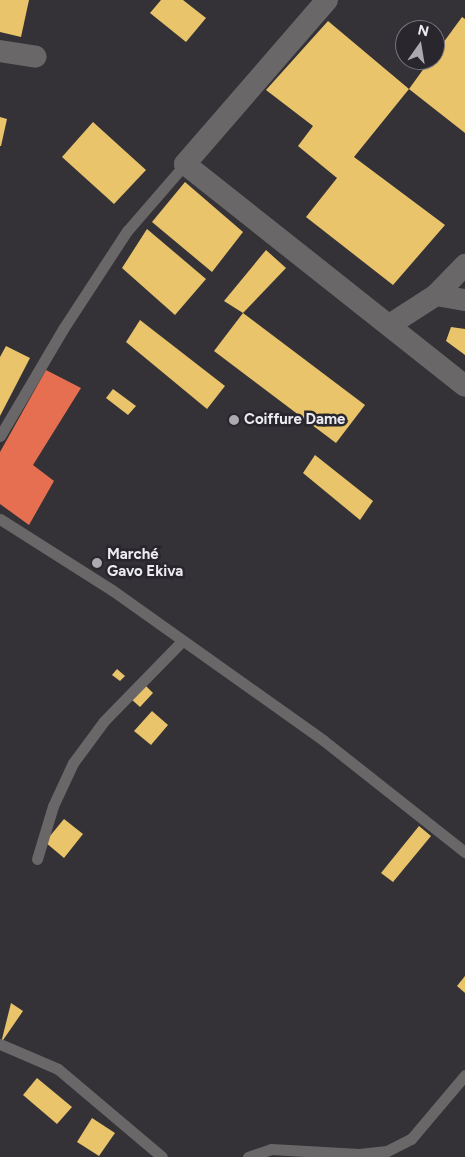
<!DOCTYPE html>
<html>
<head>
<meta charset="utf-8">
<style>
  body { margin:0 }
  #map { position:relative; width:465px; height:1157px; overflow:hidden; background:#343236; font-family:Figtree,sans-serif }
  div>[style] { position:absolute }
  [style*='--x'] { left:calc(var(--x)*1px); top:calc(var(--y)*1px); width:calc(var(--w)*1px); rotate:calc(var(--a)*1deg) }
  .homes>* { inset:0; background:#e9c46a }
  .shops>* { inset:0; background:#e76f51 }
  .lane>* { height:11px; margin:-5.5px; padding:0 5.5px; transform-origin:5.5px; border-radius:5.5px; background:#696767 }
  .street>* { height:22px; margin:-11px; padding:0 11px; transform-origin:11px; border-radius:11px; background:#696767 }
  .dots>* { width:14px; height:14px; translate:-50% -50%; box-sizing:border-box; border:2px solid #29262e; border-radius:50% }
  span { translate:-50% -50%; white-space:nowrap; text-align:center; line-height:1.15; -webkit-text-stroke:5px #29262e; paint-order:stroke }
  .poi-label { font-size:15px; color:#ecebf0; font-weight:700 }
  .left { translate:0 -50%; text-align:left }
  .north { position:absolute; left:395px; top:20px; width:50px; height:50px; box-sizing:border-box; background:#29262e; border:1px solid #77757c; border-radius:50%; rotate:13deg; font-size:14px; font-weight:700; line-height:20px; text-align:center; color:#ecebf0 }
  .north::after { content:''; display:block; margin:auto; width:18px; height:22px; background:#acaaaf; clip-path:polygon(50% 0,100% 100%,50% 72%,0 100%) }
</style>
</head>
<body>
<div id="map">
  <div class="homes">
    <i style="clip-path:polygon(0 0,29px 0,21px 37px,0 32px)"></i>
    <i style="clip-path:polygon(161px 0,183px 0,206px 18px,186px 42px,150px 13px)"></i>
    <i style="clip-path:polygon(462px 17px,465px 19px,465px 133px,409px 89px,430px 60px,435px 60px,435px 54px)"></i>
    <i style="clip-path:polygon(328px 21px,409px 89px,354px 157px,445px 225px,393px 285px,306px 217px,337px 178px,298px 146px,313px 126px,266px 90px)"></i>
    <i style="clip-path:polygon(0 117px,7px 119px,1px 146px,0 146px)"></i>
    <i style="clip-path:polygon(93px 122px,146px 170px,114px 204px,62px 157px)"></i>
    <i style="clip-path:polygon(185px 182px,243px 232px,212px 272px,152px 222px)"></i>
    <i style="clip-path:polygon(147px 229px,206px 279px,175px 315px,122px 268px)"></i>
    <i style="clip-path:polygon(266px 250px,286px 268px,243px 313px,224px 301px)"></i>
    <i style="clip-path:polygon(243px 313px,365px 405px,336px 443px,214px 351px)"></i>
    <i style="clip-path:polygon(140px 320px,225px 386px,207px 409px,126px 342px)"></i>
    <i style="clip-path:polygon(451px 327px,465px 329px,465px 355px,446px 341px)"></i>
    <i style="clip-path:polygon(6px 346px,30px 358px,0 416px,0 357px)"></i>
    <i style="clip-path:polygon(113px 389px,136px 406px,128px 415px,106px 398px)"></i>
    <i style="clip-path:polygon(315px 455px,373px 501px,360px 520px,303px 473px)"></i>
    <i style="clip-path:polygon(117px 669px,125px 676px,120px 681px,112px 675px)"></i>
    <i style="clip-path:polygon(143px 683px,153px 693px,140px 707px,130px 698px)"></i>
    <i style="clip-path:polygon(152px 711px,168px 725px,151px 745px,134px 731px)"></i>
    <i style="clip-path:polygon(64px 819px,83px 834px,64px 858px,45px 842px)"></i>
    <i style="clip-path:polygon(419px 826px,431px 836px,393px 882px,381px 873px)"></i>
    <i style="clip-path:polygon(465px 976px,465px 993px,457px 986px)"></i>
    <i style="clip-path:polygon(11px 1003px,23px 1011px,1px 1043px)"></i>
    <i style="clip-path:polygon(37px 1078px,72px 1107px,57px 1124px,23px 1095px)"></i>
    <i style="clip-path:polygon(92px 1118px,115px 1133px,99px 1156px,77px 1142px)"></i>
  </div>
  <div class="shops">
    <i style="clip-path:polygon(46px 370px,81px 388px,33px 465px,54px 481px,29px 525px,0 504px,0 452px)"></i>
  </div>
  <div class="lane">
    <i style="--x:0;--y:436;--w:124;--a:-59.5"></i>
    <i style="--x:63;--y:329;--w:117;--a:-56.9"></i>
    <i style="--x:127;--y:231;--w:89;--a:-49.1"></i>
    <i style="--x:0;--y:519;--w:133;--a:32.4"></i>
    <i style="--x:112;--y:590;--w:259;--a:35.4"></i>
    <i style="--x:323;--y:740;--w:181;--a:38.3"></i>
    <i style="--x:37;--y:859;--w:55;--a:-73.2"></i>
    <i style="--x:53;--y:806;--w:47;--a:-65.1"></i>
    <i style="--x:73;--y:763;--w:52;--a:-53.6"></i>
    <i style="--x:104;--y:721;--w:112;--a:-45.7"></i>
    <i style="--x:0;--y:1044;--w:63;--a:23.3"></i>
    <i style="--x:58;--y:1069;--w:136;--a:40.2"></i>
    <i style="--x:248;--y:1157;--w:24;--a:-19"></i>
    <i style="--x:271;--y:1149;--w:88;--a:3.3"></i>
    <i style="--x:359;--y:1154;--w:28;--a:-6"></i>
    <i style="--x:387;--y:1151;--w:27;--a:-27"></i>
    <i style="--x:411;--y:1139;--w:84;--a:-49.8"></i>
  </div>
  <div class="street">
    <i style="--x:327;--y:0;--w:217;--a:130.9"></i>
    <i style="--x:185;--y:164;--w:357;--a:38.4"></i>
    <i style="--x:0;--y:51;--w:36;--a:9"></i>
    <i style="--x:436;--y:295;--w:29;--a:10"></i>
    <i style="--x:391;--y:324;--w:54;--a:-32.8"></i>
    <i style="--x:436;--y:295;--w:42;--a:-46"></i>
  </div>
  <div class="dots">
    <i style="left:234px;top:420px;background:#acaaaf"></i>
    <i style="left:97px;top:563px;background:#acaaaf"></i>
  </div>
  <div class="poi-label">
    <span class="left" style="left:244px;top:420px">Coiffure Dame</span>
    <span class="left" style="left:107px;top:563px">Marché<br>Gavo Ekiva</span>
  </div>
  <div class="north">N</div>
</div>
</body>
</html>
